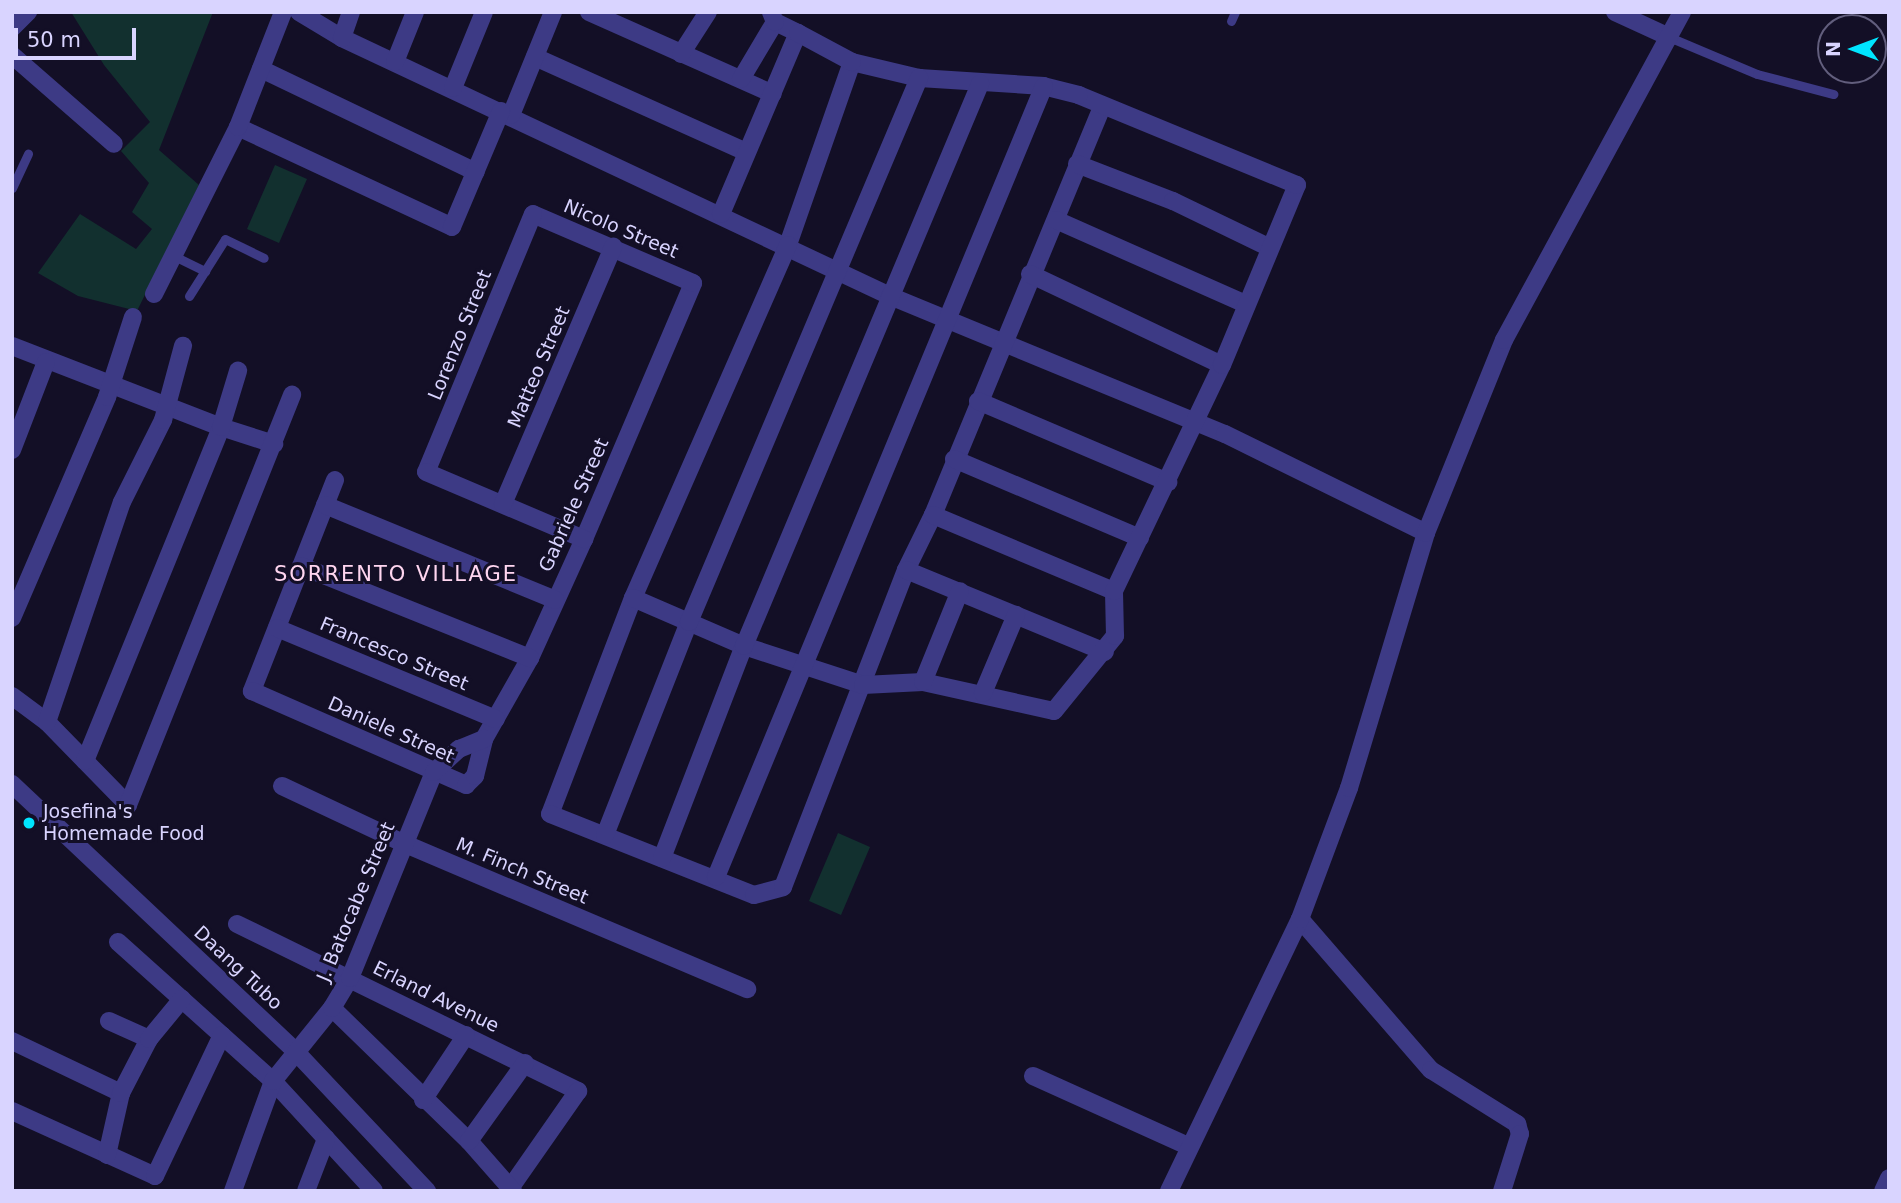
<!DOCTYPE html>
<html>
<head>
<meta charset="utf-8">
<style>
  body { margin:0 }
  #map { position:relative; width:1901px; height:1203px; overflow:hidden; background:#130f26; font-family:"DejaVu Sans",sans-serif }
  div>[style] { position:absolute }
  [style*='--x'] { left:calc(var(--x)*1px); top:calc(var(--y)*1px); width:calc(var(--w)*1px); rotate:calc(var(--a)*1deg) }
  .green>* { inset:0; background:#12302f }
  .service>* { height:9px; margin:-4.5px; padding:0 4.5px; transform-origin:4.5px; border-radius:4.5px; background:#3d3a85 }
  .minor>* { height:18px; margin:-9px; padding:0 9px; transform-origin:9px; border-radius:9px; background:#3d3a85 }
  .tertiary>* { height:18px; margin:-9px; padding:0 9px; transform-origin:9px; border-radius:9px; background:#3d3a85 }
  .dots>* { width:19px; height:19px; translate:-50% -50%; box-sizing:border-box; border:4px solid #130f26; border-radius:50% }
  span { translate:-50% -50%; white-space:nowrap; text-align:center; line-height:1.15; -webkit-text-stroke:6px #130f26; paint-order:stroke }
  .street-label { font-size:19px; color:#d9d4ff }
  .poi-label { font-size:19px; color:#d9d4ff }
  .left { translate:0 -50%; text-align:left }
  .neighbourhood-label { font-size:21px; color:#ffd6f0; letter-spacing:2px }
  .frame { position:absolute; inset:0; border:14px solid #d9d4ff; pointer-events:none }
  .north { position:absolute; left:1817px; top:14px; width:70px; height:70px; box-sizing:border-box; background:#130f26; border:2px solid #625e7d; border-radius:50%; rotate:270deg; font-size:19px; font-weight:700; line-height:28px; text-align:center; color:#d9d4ff }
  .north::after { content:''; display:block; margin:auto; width:24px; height:32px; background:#00e5ff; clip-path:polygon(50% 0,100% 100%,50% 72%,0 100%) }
  .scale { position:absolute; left:14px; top:28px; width:122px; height:32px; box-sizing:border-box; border:4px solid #d9d4ff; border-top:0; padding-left:9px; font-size:21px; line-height:24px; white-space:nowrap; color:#d9d4ff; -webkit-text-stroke:5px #130f26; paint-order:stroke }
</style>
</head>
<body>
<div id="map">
  <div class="green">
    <i style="clip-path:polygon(71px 12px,213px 12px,159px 150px,199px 185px,137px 311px,78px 296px,38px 273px,80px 214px,136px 249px,152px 229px,132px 212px,149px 183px,121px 151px,150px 122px,104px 65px)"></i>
    <i style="clip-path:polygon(275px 165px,307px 179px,279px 243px,247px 229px)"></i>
    <i style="clip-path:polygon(838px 833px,870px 847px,841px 915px,809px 901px)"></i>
  </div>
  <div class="service">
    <i style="--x:1231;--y:21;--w:10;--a:-66"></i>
    <i style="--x:1669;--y:37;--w:95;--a:22.8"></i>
    <i style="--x:1757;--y:74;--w:79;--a:14.7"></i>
    <i style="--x:12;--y:188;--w:38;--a:-65"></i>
    <i style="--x:172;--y:255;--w:37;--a:26"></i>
    <i style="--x:189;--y:296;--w:67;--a:-57.7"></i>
    <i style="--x:225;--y:239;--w:43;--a:26"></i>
  </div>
  <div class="minor">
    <i style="--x:299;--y:12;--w:50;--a:31.2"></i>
    <i style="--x:342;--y:38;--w:606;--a:25.21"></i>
    <i style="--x:890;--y:296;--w:362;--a:22.4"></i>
    <i style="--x:1225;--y:434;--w:224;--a:26.2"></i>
    <i style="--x:589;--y:12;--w:201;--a:24"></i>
    <i style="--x:1615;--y:12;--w:60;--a:24.8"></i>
    <i style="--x:12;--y:28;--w:23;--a:-45"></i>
    <i style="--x:342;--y:38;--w:28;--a:-71"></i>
    <i style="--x:681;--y:54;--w:50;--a:-57.3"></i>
    <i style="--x:12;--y:55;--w:135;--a:41.1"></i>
    <i style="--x:535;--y:57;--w:231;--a:24.2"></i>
    <i style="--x:395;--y:62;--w:54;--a:-68.2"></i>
    <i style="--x:852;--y:62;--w:194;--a:109.3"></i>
    <i style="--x:788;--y:245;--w:386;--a:113.7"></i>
    <i style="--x:633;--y:598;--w:231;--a:111"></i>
    <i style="--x:550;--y:814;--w:219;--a:21.7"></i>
    <i style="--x:754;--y:895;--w:30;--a:-15"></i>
    <i style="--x:783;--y:887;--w:340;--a:-68.8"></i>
    <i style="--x:906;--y:570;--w:61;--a:-63.9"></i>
    <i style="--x:933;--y:515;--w:442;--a:-67.5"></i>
    <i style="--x:261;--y:69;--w:238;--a:25.6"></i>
    <i style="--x:741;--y:79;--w:66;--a:-59.2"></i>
    <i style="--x:453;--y:88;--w:82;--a:-67.8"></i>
    <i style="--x:511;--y:115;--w:111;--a:-67.8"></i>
    <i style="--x:238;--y:127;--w:236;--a:25"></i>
    <i style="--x:452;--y:227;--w:126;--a:-67.1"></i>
    <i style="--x:1077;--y:164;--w:103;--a:21.1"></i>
    <i style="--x:1173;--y:201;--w:106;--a:25.8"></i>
    <i style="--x:721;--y:214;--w:197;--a:-67"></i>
    <i style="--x:798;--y:33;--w:25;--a:-154"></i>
    <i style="--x:775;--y:22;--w:11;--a:-112"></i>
    <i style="--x:1056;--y:220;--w:208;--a:23.9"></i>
    <i style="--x:1030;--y:274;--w:212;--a:25.4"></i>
    <i style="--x:154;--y:294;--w:187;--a:-63.3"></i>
    <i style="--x:238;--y:127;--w:123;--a:-68.6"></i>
    <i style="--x:12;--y:346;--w:224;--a:21.2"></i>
    <i style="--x:221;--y:427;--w:56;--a:17.8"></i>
    <i style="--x:978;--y:401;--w:207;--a:23.1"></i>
    <i style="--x:12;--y:450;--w:94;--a:-68.9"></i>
    <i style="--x:954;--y:459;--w:202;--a:23"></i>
    <i style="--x:335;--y:480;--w:227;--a:111.5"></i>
    <i style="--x:252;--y:691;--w:234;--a:23.7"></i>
    <i style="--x:466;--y:785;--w:13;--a:-45"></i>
    <i style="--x:475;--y:776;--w:38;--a:-76"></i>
    <i style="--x:484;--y:739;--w:93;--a:-60.4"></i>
    <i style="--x:530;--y:658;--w:131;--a:-65.6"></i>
    <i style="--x:584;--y:539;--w:278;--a:-66.9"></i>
    <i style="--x:693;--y:283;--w:174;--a:-156.7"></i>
    <i style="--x:533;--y:214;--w:279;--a:112.5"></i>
    <i style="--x:426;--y:472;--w:172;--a:23"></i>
    <i style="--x:503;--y:504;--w:280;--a:-66.8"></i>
    <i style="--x:325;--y:505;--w:249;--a:22.4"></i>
    <i style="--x:933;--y:515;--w:196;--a:22.8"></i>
    <i style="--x:301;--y:566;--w:247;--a:21.9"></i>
    <i style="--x:906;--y:570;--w:215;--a:22.4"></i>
    <i style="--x:633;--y:598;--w:121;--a:23.4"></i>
    <i style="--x:744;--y:646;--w:125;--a:18.1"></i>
    <i style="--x:863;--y:685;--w:60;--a:-2.9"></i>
    <i style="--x:923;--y:682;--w:134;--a:12.5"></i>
    <i style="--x:1054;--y:711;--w:97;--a:-50.9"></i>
    <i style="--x:1115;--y:636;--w:45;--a:-91.3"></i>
    <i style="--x:1114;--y:591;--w:250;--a:-64.5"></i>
    <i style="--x:1222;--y:365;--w:195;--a:-67.4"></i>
    <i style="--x:1297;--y:185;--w:236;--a:-157.6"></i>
    <i style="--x:1079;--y:95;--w:36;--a:-166"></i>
    <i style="--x:1044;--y:86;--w:125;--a:-176.3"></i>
    <i style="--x:919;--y:78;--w:69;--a:-166.6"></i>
    <i style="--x:852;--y:62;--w:61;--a:-151.8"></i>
    <i style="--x:12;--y:618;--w:241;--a:-66.7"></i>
    <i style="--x:107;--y:397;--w:84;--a:-72"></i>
    <i style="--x:277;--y:628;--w:237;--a:22.6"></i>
    <i style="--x:923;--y:682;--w:98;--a:-67.9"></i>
    <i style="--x:983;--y:693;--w:85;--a:-67.1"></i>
    <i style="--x:12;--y:696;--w:44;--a:36.6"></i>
    <i style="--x:47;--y:722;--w:116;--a:45.7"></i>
    <i style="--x:128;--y:805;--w:442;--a:-68.2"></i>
    <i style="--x:47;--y:722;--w:232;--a:-71.2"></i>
    <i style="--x:122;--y:502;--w:92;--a:-63.4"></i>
    <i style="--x:163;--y:420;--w:77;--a:-74.9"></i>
    <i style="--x:85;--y:761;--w:361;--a:-67.8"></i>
    <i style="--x:221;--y:427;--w:59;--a:-73.1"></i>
    <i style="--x:12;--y:784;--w:390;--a:43.3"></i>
    <i style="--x:296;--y:1052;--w:191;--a:46.7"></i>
    <i style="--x:282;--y:786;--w:134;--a:25.2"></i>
    <i style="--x:403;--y:843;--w:374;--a:23"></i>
    <i style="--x:605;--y:835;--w:229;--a:-68.5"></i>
    <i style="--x:689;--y:622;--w:591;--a:-67.08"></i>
    <i style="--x:662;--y:858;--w:227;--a:-68.9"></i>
    <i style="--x:744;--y:646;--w:610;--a:-67.22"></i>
    <i style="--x:716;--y:877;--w:856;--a:-67.48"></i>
    <i style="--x:1300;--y:919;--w:200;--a:49.1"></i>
    <i style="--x:1431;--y:1070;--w:102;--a:32.1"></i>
    <i style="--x:1517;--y:1124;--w:10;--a:73"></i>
    <i style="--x:1520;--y:1134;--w:60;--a:107.5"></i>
    <i style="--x:237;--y:924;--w:380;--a:26.1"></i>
    <i style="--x:578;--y:1091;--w:117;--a:124.9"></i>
    <i style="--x:118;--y:942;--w:208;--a:41.9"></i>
    <i style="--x:273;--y:1081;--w:149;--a:47.4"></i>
    <i style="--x:332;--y:1008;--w:191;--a:44.2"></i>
    <i style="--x:469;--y:1141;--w:67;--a:48.7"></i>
    <i style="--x:109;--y:1021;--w:44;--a:24.2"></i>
    <i style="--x:12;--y:1041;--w:121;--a:25.5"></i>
    <i style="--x:1033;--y:1076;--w:170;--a:24.3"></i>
    <i style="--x:423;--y:1100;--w:78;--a:-56.5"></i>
    <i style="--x:12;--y:1111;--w:157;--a:24.4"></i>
    <i style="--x:155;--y:1176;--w:156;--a:-64.6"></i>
    <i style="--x:469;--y:1141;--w:96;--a:-54.3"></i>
    <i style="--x:107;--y:1155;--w:64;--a:-77.3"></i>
    <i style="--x:121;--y:1093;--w:61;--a:-62.6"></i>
    <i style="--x:149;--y:1039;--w:52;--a:-50.5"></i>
    <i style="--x:233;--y:1191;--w:117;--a:-70"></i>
    <i style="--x:273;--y:1081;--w:94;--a:-51.1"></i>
    <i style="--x:332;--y:1008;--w:35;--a:-59"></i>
    <i style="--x:350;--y:978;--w:222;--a:-67.8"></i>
    <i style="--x:434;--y:772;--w:34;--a:-43"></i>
    <i style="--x:459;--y:749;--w:27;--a:-22"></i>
    <i style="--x:306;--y:1191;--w:56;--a:-69"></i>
    <i style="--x:1883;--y:1191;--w:14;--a:-65"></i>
  </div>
  <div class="tertiary">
    <i style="--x:1169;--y:1191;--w:302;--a:-64.3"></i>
    <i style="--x:1300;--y:919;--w:140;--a:-69.5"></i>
    <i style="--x:1349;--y:788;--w:266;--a:-73.2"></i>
    <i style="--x:1426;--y:533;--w:208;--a:-68"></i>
    <i style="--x:1504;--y:340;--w:373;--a:-61.5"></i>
  </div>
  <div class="dots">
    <i style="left:29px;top:823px;background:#00e5ff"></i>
  </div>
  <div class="street-label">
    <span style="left:621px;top:229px;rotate:23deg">Nicolo Street</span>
    <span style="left:460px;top:335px;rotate:-68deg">Lorenzo Street</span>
    <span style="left:539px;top:367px;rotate:-67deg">Matteo Street</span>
    <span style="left:574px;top:505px;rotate:-66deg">Gabriele Street</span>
    <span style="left:394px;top:654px;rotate:23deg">Francesco Street</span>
    <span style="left:391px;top:730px;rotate:24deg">Daniele Street</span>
    <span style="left:522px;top:871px;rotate:23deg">M. Finch Street</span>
    <span style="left:356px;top:902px;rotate:-67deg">J. Batocabe Street</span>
    <span style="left:238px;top:968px;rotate:43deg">Daang Tubo</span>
    <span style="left:436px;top:997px;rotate:26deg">Erland Avenue</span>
  </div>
  <div class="poi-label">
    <span class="left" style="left:43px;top:823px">Josefina's<br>Homemade Food</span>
  </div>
  <div class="neighbourhood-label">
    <span style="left:396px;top:574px">SORRENTO VILLAGE</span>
  </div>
  <div class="frame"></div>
  <div class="north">N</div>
  <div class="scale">50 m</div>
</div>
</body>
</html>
